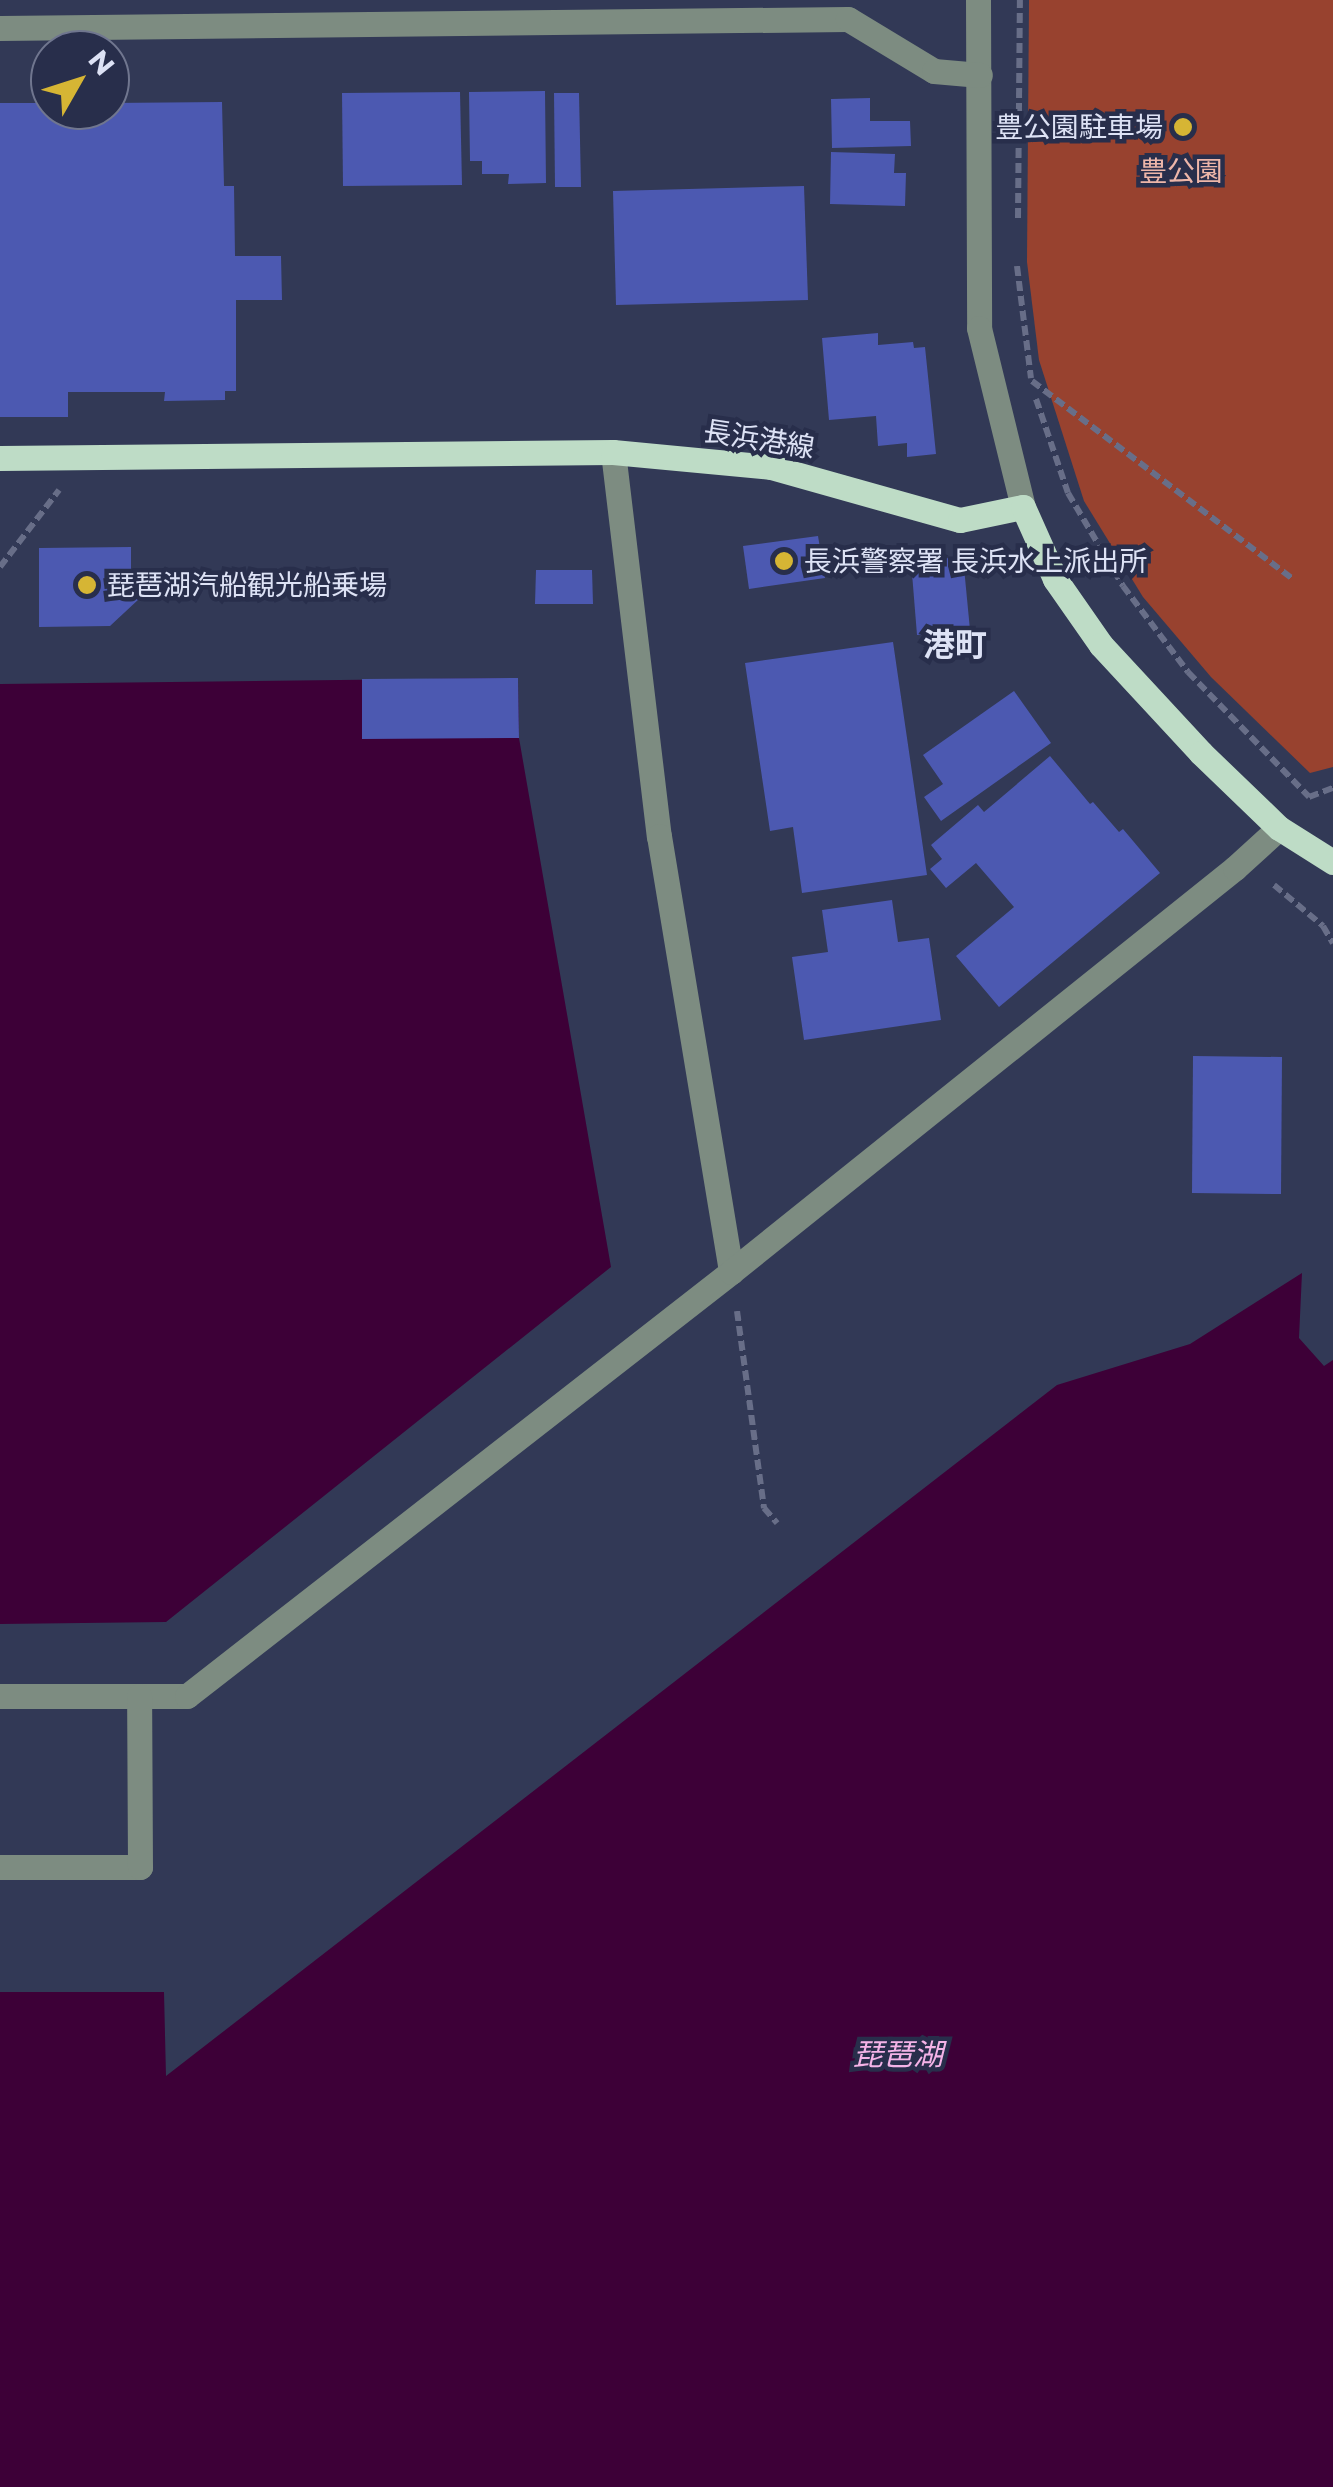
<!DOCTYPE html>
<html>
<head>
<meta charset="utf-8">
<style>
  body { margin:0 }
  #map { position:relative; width:1333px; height:2487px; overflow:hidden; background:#323956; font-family:Montserrat,"Noto Sans JP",sans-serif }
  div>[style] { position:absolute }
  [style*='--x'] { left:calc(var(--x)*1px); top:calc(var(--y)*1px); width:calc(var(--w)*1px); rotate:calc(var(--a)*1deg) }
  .green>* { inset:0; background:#98422f }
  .water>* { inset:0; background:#3d0037 }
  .building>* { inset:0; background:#4c59b1 }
  .path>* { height:6px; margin-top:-3px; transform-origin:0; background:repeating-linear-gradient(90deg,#686e88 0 10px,transparent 0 15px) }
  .minor>* { height:25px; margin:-12.5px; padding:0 12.5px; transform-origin:12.5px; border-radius:12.5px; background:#7d8c81 }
  .major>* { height:25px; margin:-12.5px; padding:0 12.5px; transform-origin:12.5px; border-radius:12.5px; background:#bedcc6 }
  .dots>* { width:28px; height:28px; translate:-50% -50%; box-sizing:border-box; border:5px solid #282e4b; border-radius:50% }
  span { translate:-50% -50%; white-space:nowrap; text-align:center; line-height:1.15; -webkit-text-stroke:9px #282e4b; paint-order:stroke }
  .poi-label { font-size:28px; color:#dde2f5 }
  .right { translate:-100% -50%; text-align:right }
  .left { translate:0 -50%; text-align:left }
  .park-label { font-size:28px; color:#edb6a9 }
  .street-label { font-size:28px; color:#dde2f5 }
  .water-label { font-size:30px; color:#f4b3e7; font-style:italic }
  .quarter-label { font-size:32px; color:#dde2f5; font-weight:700 }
  .north { position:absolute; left:30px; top:30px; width:100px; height:100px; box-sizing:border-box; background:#282e4b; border:2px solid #70768f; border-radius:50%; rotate:51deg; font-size:28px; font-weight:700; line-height:40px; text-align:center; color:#dde2f5 }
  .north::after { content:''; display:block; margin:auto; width:35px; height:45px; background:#d6b534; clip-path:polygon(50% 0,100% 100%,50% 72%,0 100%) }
</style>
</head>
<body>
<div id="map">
  <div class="green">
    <i style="clip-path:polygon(1029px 0,1333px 0,1333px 767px,1310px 773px,1211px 677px,1143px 597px,1084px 501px,1039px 360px,1027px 262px)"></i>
  </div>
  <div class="water">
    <i style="clip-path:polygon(518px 678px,519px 738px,611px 1267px,166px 1622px,0 1624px,0 684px)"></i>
    <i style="clip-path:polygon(1302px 1273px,1299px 1338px,1324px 1366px,1333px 1360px,1333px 2487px,0 2487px,0 1992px,164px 1992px,166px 2076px,1057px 1385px,1190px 1344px)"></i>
  </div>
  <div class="building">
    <i style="clip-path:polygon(545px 91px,546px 183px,508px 184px,509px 174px,482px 174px,482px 161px,470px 161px,469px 92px)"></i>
    <i style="clip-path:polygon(460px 92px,462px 185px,343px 186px,342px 93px)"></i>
    <i style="clip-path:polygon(554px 93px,579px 93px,581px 187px,555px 187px)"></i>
    <i style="clip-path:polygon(870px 98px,870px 121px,910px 121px,911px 146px,832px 148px,831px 99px)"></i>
    <i style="clip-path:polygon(222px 102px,224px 186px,234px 186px,235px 256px,281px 256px,282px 300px,236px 300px,236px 391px,225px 391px,225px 400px,164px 401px,165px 392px,68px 392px,68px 417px,0 417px,0 103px,50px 103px,50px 110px,110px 110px,110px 103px)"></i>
    <i style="clip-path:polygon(831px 152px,895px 154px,894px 173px,906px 173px,905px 206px,830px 204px)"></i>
    <i style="clip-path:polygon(804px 186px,808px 300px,616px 305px,613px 191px)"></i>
    <i style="clip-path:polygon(878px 333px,878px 345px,913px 342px,914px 348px,925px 347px,936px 454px,907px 457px,907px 443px,878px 446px,876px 416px,829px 420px,822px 338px)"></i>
    <i style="clip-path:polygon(818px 536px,825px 578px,749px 589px,743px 546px)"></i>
    <i style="clip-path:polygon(131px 547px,131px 590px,139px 599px,110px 626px,39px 627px,39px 548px)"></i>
    <i style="clip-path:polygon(963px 557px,970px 630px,917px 635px,911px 561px)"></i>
    <i style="clip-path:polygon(536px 570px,592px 570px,593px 604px,535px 604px)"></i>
    <i style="clip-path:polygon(893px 642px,927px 875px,802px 893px,793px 827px,770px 831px,745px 663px)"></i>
    <i style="clip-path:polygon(518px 678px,519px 738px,362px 739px,362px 679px)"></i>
    <i style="clip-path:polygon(1014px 691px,1051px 743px,941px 821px,924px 797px,943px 784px,923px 755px)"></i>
    <i style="clip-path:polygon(1050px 756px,1090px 804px,1093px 802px,1119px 832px,1123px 829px,1160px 873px,999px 1007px,956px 956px,1014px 907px,976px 863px,946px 888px,930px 869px,942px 859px,931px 845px,978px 805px,984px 812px)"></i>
    <i style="clip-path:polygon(892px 900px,898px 942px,929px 938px,941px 1020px,804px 1040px,792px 957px,828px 952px,822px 910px)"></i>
    <i style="clip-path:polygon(1193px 1056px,1282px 1057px,1281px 1194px,1192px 1193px)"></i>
  </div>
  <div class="path">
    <i style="--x:1018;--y:218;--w:218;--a:-89.5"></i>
    <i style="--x:1017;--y:266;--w:113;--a:82.9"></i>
    <i style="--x:1032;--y:381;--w:329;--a:37.2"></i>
    <i style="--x:1036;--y:399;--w:99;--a:71.2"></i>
    <i style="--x:1068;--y:493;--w:108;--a:59.4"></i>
    <i style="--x:1123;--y:586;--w:108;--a:52.9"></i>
    <i style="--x:1188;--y:672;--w:174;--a:45.9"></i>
    <i style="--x:0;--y:567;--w:97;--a:-52.5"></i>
    <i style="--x:1309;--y:797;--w:26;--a:-21"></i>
    <i style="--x:1274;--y:885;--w:64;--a:39.9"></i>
    <i style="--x:1323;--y:926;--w:20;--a:60"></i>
    <i style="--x:737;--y:1311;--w:199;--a:82.2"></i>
    <i style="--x:764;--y:1508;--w:20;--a:49"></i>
  </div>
  <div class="minor">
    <i style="--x:978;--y:0;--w:328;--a:89.8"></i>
    <i style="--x:979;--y:328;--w:184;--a:76.2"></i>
    <i style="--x:0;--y:28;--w:848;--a:-0.61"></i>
    <i style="--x:848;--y:19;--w:100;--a:31.2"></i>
    <i style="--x:934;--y:71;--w:46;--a:5"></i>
    <i style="--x:613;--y:452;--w:387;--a:83.2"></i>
    <i style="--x:659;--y:836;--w:442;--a:80.6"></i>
    <i style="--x:0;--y:1696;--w:187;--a:0"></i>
    <i style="--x:187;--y:1696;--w:690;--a:-37.93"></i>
    <i style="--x:731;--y:1272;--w:646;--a:-38.72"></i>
    <i style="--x:1235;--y:868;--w:59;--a:-42.3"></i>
    <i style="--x:0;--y:1867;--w:140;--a:0"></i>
    <i style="--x:140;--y:1867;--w:171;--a:-90.3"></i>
  </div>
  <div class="major">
    <i style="--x:0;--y:458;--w:613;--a:-0.56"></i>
    <i style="--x:613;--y:452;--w:159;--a:5.4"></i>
    <i style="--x:771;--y:467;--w:196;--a:15.7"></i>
    <i style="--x:960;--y:520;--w:64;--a:-11.7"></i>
    <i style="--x:1023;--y:507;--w:79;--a:66"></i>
    <i style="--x:1055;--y:579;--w:80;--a:55.1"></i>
    <i style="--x:1101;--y:645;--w:147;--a:47.2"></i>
    <i style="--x:1201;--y:753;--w:108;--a:43.9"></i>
    <i style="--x:1279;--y:828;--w:64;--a:32.2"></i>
  </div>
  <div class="dots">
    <i style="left:1183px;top:127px;background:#d6b534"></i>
    <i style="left:784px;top:561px;background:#d6b534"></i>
    <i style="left:87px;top:585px;background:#d6b534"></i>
  </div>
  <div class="poi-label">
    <span class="right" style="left:1163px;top:127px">豊公園駐車場</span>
    <span class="left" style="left:804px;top:561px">長浜警察署 長浜水上派出所</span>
    <span class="left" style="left:107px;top:585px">琵琶湖汽船観光船乗場</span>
  </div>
  <div class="park-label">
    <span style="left:1181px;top:171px">豊公園</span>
  </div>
  <div class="street-label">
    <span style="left:759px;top:439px;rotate:9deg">長浜港線</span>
  </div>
  <div class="water-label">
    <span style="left:898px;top:2055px">琵琶湖</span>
  </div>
  <div class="quarter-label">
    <span style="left:955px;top:645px">港町</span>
  </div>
  <div class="north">N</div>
</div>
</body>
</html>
